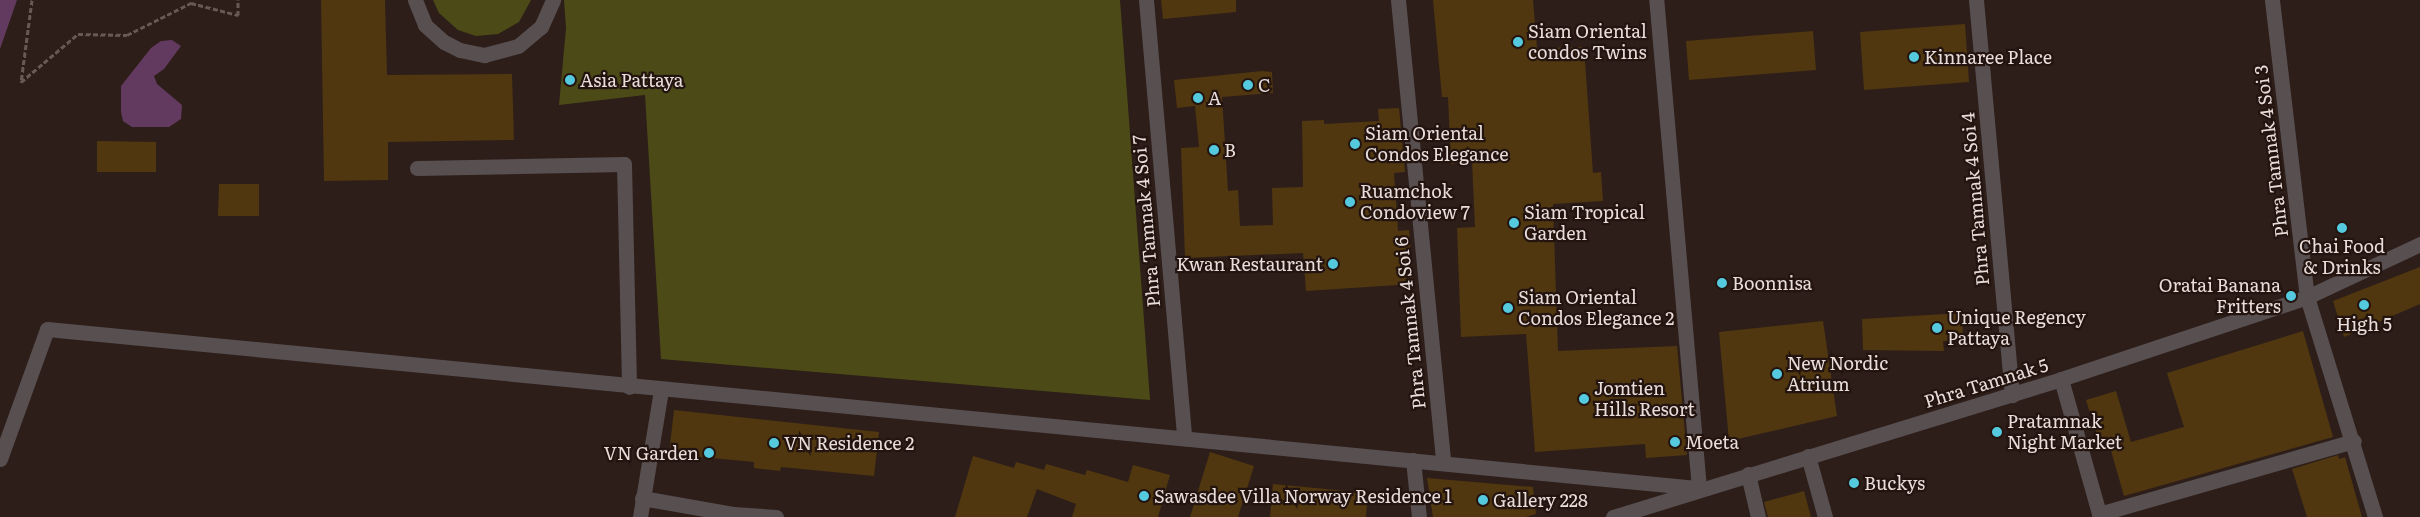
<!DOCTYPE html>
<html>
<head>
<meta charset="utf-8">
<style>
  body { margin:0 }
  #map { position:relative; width:2420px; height:517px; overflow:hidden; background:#2d1e19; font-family:Literata,serif }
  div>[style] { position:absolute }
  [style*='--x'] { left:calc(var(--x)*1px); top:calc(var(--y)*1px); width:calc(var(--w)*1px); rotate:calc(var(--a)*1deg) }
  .green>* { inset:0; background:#4c4b17 }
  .water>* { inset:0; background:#633a5f }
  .building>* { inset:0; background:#503710 }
  .path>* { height:3px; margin-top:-1.5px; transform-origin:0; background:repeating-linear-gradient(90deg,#675954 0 5px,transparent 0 7.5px) }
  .minor>* { height:15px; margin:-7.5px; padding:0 7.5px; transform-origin:7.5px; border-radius:7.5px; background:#584f51 }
  .dots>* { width:14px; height:14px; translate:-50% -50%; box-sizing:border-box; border:2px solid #23140f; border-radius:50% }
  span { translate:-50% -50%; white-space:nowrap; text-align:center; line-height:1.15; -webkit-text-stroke:4.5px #23140f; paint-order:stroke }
  .poi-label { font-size:18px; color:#e9ddda }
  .left { translate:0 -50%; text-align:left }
  .right { translate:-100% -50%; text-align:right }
  .street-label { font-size:18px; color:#e9ddda }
</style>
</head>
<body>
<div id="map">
  <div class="green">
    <i style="clip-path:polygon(433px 0,531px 0,519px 22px,498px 34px,476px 36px,458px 30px,439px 13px)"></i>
    <i style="clip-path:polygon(564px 0,1120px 0,1150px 400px,661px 359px,645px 95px,559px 105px,566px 28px)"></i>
  </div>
  <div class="water">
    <i style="clip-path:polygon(0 0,17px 0,0 49px)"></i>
    <i style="clip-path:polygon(172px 40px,181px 46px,164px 69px,154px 76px,157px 84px,182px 105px,181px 119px,169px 127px,132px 127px,123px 121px,121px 112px,121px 86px,151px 48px,161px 41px)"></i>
  </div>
  <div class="building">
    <i style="clip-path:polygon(321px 0,385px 0,387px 75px,512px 74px,514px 140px,388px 142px,388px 180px,324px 181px)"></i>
    <i style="clip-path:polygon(1161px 0,1236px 0,1236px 12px,1163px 19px)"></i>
    <i style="clip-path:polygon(1433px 0,1533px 0,1537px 48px,1584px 47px,1593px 173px,1601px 172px,1603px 201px,1553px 204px,1558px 351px,1677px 346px,1687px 455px,1646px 458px,1645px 444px,1535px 452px,1526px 334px,1461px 337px,1457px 228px,1475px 227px,1472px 161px,1451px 164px,1448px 97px,1442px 97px)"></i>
    <i style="clip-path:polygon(1965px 24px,1969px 82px,1864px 90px,1860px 32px)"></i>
    <i style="clip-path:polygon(1813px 31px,1816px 70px,1689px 80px,1686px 41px)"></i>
    <i style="clip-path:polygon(1262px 71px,1272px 72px,1273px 93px,1222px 97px,1228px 191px,1238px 190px,1240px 226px,1273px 225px,1272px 188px,1303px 187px,1302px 121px,1324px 120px,1324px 124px,1379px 121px,1378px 109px,1399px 108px,1405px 172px,1394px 173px,1398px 231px,1409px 230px,1413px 284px,1306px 291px,1303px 253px,1185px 258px,1181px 148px,1199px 147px,1195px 106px,1177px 108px,1174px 80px)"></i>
    <i style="clip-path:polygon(97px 141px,156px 142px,156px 172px,97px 172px)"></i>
    <i style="clip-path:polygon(219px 184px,259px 184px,259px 216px,218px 216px)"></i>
    <i style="clip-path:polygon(2420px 267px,2420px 304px,2344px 337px,2333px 301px)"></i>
    <i style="clip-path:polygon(1962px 313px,1963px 340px,1943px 341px,1944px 351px,1863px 350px,1862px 319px)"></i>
    <i style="clip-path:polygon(1823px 321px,1837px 416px,1729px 441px,1719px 332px)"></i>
    <i style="clip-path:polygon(2303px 331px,2333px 437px,2124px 496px,2108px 440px,2099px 442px,2086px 400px,2116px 391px,2131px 442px,2184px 427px,2167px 373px)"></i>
    <i style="clip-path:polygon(674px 410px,879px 432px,874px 476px,781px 467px,780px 471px,754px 468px,754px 462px,669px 454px)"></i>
    <i style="clip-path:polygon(1210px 452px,1254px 466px,1238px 517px,1190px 517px)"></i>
    <i style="clip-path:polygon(2338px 455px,2339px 459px,2345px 457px,2362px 517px,2307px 517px,2292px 469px)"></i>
    <i style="clip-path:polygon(973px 456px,1014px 468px,1016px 462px,1044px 470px,1046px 464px,1085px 475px,1087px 470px,1128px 482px,1133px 465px,1170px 475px,1158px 517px,1072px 517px,1076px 504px,1037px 489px,1027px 517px,955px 517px)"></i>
    <i style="clip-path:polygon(1427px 478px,1533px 487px,1536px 514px,1526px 517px,1433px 517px)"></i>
    <i style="clip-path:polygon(1273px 484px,1368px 493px,1366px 517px,1270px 517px)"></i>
    <i style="clip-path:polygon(1804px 491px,1811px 517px,1768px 517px,1764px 502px)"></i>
  </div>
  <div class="path">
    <i style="--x:32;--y:0;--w:83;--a:97.6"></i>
    <i style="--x:21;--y:82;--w:75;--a:-40.1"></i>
    <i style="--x:78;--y:34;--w:49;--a:1.2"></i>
    <i style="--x:127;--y:35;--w:72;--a:-26.6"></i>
    <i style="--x:191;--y:3;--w:49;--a:14.3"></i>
    <i style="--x:238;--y:15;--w:15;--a:-90"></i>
  </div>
  <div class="minor">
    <i style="--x:415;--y:0;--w:27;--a:68"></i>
    <i style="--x:425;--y:25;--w:25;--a:42"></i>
    <i style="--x:444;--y:42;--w:18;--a:27"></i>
    <i style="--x:460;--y:50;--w:25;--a:12"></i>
    <i style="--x:484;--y:55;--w:35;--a:-15"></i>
    <i style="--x:518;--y:46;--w:30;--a:-40"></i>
    <i style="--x:541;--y:27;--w:30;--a:-66"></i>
    <i style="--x:1146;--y:0;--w:440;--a:85"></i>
    <i style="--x:1398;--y:0;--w:464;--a:84.4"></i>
    <i style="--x:1976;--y:0;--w:397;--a:84.8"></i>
    <i style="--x:2272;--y:0;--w:299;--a:83.3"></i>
    <i style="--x:2307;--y:297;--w:230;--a:72.8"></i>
    <i style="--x:417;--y:168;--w:207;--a:-1.1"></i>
    <i style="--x:624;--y:164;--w:223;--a:88.7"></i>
    <i style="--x:2061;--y:379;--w:143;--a:74.2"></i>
    <i style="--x:1808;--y:456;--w:63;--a:74.4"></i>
    <i style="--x:0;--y:459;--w:138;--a:-70.1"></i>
    <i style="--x:47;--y:329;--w:1660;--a:5.5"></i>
    <i style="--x:1699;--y:488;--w:490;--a:-95"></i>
    <i style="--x:1413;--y:460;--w:57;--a:84"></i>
    <i style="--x:1748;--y:474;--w:44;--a:76.9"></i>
    <i style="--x:642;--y:498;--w:92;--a:10"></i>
    <i style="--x:733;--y:514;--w:43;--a:4"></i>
    <i style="--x:2099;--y:514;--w:265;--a:-16"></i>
    <i style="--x:640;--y:517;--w:129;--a:-80.6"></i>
    <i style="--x:1613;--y:517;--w:469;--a:-17.1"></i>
    <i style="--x:2061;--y:379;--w:259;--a:-18.4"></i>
    <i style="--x:2307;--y:297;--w:125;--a:-25.1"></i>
  </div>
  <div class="dots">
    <i style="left:1518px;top:42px;background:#55cadf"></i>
    <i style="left:1914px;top:57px;background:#55cadf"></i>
    <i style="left:570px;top:80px;background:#55cadf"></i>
    <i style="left:1248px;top:85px;background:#55cadf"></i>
    <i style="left:1198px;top:98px;background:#55cadf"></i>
    <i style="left:1355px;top:144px;background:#55cadf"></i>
    <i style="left:1214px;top:150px;background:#55cadf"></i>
    <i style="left:1350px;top:202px;background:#55cadf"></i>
    <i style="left:1514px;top:223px;background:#55cadf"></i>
    <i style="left:2342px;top:228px;background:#55cadf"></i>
    <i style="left:1333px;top:264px;background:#55cadf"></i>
    <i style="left:1722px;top:283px;background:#55cadf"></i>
    <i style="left:2291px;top:296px;background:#55cadf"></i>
    <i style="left:2364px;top:305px;background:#55cadf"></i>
    <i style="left:1508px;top:308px;background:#55cadf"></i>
    <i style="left:1937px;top:328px;background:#55cadf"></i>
    <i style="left:1777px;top:374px;background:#55cadf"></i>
    <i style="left:1584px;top:399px;background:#55cadf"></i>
    <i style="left:1997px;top:432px;background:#55cadf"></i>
    <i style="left:1675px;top:442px;background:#55cadf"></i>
    <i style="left:774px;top:443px;background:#55cadf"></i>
    <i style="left:709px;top:453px;background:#55cadf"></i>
    <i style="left:1854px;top:483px;background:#55cadf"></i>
    <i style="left:1144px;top:496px;background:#55cadf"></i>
    <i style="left:1483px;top:500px;background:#55cadf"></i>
  </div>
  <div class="poi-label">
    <span class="left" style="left:1528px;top:42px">Siam Oriental<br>condos Twins</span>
    <span class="left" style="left:1924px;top:57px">Kinnaree Place</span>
    <span class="left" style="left:580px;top:80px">Asia Pattaya</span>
    <span class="left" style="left:1258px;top:85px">C</span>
    <span class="left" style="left:1208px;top:98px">A</span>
    <span class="left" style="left:1365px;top:144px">Siam Oriental<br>Condos Elegance</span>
    <span class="left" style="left:1224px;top:150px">B</span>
    <span class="left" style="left:1360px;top:202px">Ruamchok<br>Condoview 7</span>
    <span class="left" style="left:1524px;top:223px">Siam Tropical<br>Garden</span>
    <span style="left:2342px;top:257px">Chai Food<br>&amp; Drinks</span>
    <span class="right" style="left:1323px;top:264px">Kwan Restaurant</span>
    <span class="left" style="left:1732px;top:283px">Boonnisa</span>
    <span class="right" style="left:2281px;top:296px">Oratai Banana<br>Fritters</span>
    <span class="left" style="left:1518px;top:308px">Siam Oriental<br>Condos Elegance 2</span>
    <span class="left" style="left:1947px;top:328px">Unique Regency<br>Pattaya</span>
    <span style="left:2364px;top:324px">High 5</span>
    <span class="left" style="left:1787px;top:374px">New Nordic<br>Atrium</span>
    <span class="left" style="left:1594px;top:399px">Jomtien<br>Hills Resort</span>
    <span class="left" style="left:2007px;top:432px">Pratamnak<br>Night Market</span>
    <span class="left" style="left:1685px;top:442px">Moeta</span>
    <span class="left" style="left:784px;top:443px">VN Residence 2</span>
    <span class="right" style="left:699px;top:453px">VN Garden</span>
    <span class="left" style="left:1864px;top:483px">Buckys</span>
    <span class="left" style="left:1154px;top:496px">Sawasdee Villa Norway Residence 1</span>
    <span class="left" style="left:1493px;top:500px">Gallery 228</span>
  </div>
  <div class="street-label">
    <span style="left:2271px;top:151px;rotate:-97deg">Phra Tamnak 4 Soi 3</span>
    <span style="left:1975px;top:199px;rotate:-95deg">Phra Tamnak 4 Soi 4</span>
    <span style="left:1146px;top:221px;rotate:-95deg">Phra Tamnak 4 Soi 7</span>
    <span style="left:1410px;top:323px;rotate:-96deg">Phra Tamnak 4 Soi 6</span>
    <span style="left:1986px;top:383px;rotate:-17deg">Phra Tamnak 5</span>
  </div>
</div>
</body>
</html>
